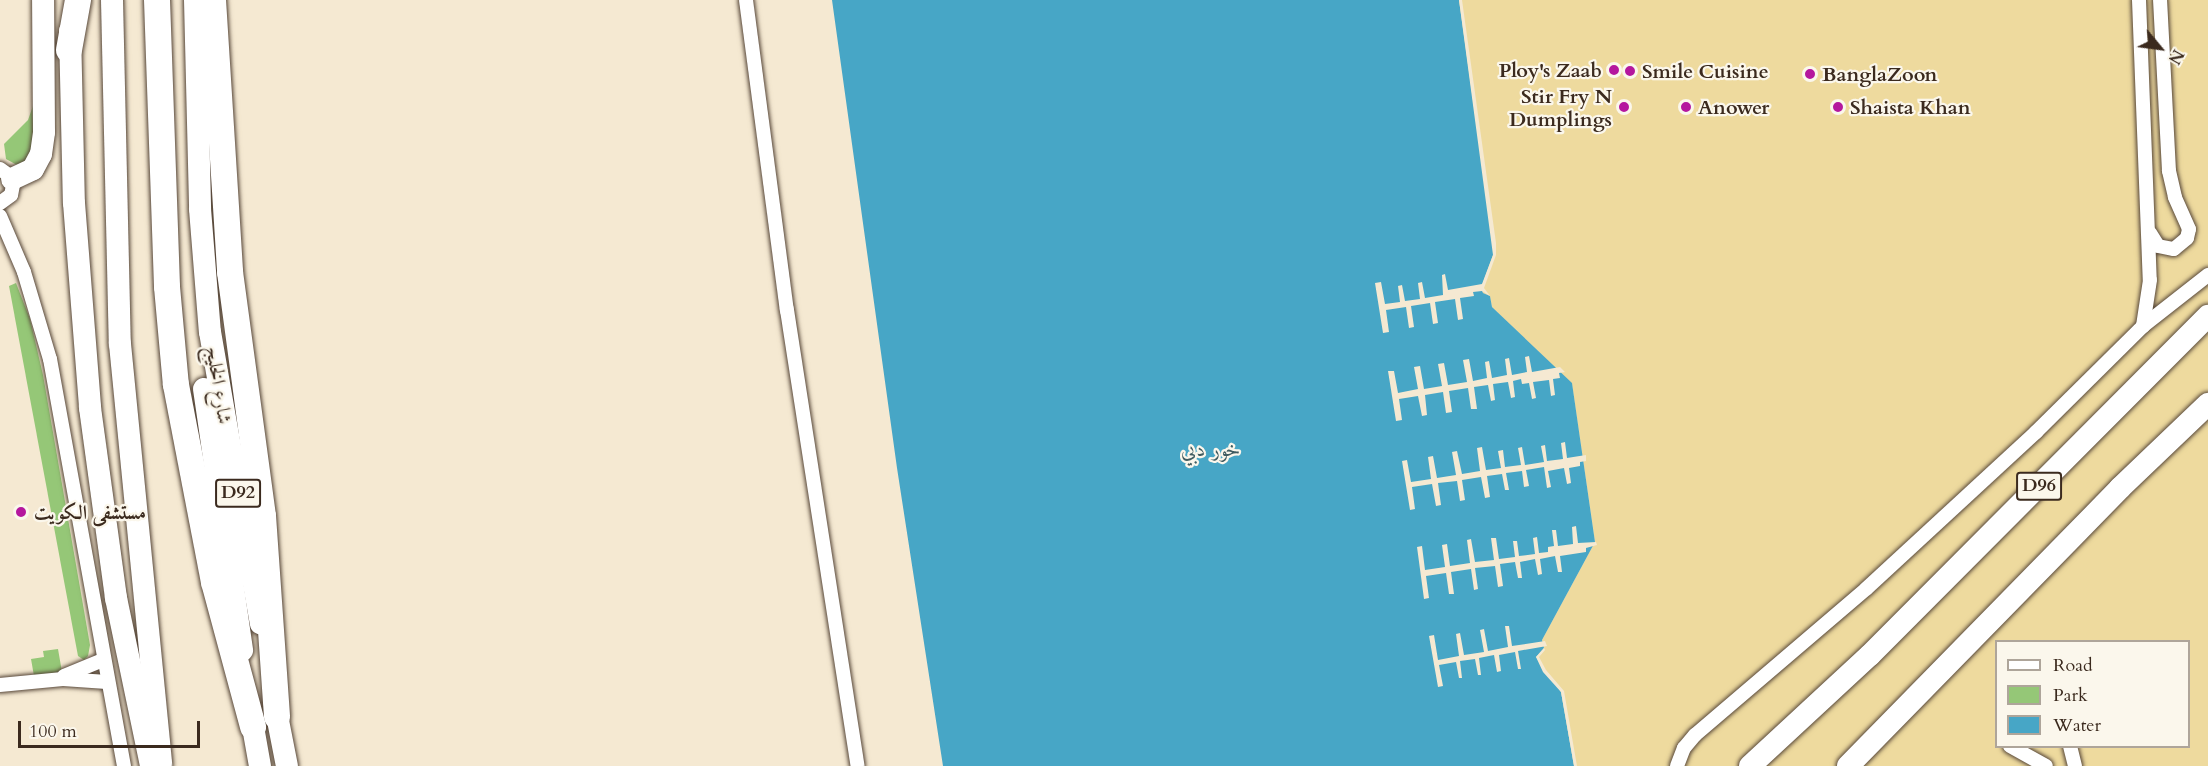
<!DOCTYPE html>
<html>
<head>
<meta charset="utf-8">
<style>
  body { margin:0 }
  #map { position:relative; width:2208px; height:766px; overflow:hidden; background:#f5e9d2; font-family:Cardo,Amiri,serif }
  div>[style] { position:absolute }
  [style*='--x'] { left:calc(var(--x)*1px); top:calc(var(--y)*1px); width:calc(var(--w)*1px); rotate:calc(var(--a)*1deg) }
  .green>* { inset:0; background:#95c777 }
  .sand>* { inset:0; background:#eeda9e }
  .water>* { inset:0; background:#47a6c6 }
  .pier>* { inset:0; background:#f5e9d2 }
  .roads { filter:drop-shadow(0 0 2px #574739) drop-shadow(0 0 2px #574739) }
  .street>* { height:14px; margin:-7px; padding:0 7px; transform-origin:7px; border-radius:7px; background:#fff }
  .primary>* { height:22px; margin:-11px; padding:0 11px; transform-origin:11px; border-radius:11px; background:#fff }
  .highway>* { height:26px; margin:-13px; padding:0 13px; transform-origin:13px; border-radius:13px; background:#fff }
  .dots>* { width:16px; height:16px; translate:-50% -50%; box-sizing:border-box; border:3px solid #fbf7ec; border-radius:50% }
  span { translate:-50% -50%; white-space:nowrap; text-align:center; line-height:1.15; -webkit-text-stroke:4.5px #fbf7ec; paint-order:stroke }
  .shield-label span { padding:2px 4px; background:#fbf7ec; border:2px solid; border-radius:4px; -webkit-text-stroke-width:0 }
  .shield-label { font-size:18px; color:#3b2a1e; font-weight:700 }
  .poi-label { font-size:20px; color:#3b2a1e; font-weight:700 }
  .right { translate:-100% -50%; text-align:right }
  .left { translate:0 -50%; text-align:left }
  .street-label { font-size:20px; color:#3b2a1e }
  .water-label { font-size:21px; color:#405c61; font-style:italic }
  .legend { position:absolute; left:1995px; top:640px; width:195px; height:108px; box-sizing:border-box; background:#fbf7ec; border:2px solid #aea59a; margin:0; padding:8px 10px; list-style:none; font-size:18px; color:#3b2a1e }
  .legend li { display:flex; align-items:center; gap:12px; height:30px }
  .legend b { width:30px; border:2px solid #aea59a }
  .north { position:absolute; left:2130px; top:18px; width:60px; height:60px; -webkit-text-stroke:4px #fbf7ec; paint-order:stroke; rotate:119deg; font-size:16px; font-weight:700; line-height:24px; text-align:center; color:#3b2a1e }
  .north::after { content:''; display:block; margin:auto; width:21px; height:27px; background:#3b2a1e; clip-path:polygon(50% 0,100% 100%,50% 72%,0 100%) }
  .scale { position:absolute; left:18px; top:721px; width:182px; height:27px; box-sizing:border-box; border:3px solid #3b2a1e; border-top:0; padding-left:8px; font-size:18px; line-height:21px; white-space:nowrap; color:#3b2a1e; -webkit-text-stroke:4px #fbf7ec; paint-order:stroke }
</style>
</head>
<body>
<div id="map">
  <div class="green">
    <i style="clip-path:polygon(34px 103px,32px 158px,17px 165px,6px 159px,4px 144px,28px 120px)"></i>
    <i style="clip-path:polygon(16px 283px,30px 319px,43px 375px,90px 645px,88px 656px,84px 660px,78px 656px,9px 286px)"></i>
    <i style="clip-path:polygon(58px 649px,62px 672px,34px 676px,31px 659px,44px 657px,43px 651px)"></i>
  </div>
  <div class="sand">
    <i style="clip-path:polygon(evenodd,1459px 0,2208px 0,2208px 766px,1574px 766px,1561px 692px,1543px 672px,1536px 657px,1544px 648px,1542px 640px,1595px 542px,1572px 384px,1492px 307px,1490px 296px,1483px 293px,1459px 0,1996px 642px,2188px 642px,2188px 746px,1996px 746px,1996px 642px)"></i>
  </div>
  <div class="water">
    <i style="clip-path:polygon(832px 0,1459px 0,1493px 244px,1493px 255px,1481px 288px,1483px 293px,1490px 296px,1492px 307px,1572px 383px,1595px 542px,1542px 640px,1544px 648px,1536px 657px,1561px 692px,1574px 766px,943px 766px,897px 468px)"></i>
  </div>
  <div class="pier">
    <i style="clip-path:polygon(1459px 0,1462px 0,1496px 243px,1496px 255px,1484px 288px,1490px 296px,1482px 291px,1473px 292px,1474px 296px,1460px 298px,1463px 319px,1458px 320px,1455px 299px,1435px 302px,1438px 323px,1433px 324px,1430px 303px,1411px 306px,1414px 327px,1409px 328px,1406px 307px,1386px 310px,1389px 332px,1383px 333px,1375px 283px,1381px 282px,1385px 304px,1400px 302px,1398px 286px,1402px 285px,1405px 301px,1420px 299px,1418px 283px,1422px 282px,1425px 298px,1443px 295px,1442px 275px,1445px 274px,1448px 290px,1482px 284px,1493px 255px)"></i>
    <i style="clip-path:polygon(1529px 356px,1532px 372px,1560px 367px,1565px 372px,1559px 373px,1560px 378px,1553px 379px,1555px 395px,1551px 396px,1549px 380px,1533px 382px,1536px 398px,1532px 399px,1529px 383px,1522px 384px,1521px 379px,1513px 381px,1515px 397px,1511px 398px,1508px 382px,1493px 384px,1495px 400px,1491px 401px,1488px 385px,1474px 387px,1477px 409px,1471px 409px,1468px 388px,1449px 391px,1452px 412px,1446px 413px,1443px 392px,1425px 395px,1427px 415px,1422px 416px,1418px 396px,1399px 399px,1402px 420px,1396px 421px,1388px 371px,1394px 371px,1398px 393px,1418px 389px,1414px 367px,1420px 366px,1424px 389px,1442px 386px,1438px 364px,1444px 363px,1448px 385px,1467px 382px,1463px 360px,1469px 359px,1473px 381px,1487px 378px,1485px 362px,1489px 361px,1492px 378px,1507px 375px,1505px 359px,1509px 358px,1512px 375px,1527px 372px,1525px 357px)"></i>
    <i style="clip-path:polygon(1565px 442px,1567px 458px,1586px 455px,1586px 461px,1580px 462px,1580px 466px,1569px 468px,1571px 483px,1567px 484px,1564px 468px,1548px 471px,1551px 487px,1547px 488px,1544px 467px,1526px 470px,1529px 486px,1524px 487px,1522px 471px,1506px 473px,1509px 490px,1505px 490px,1502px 474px,1487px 476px,1490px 497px,1485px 498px,1481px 477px,1462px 480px,1465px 500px,1460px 501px,1457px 481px,1438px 483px,1441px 505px,1436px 506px,1432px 484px,1412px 487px,1415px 509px,1410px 510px,1402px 461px,1407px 460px,1411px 482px,1431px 479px,1428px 457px,1433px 456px,1437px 478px,1456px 475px,1452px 452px,1457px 451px,1462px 474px,1480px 471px,1477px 448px,1482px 447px,1486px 470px,1501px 468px,1498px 451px,1503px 450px,1505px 467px,1521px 465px,1518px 448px,1522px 447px,1525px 465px,1544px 462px,1541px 446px,1545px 445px,1547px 461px,1563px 459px,1561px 443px)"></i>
    <i style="clip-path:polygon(1576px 526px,1578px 543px,1596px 542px,1597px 545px,1586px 548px,1586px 552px,1560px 556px,1562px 572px,1558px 572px,1555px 556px,1540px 559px,1542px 574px,1538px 575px,1535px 559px,1520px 562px,1522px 578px,1518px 578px,1515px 562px,1500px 564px,1503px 586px,1498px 587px,1495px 566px,1475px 568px,1478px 589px,1474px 590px,1471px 569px,1451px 572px,1454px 594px,1449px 594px,1446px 573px,1426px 576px,1429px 598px,1424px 599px,1417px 547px,1422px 546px,1425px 570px,1445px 567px,1442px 545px,1447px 544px,1450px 566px,1470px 563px,1467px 540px,1471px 539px,1475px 562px,1494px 560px,1491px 538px,1496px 538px,1499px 559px,1515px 557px,1513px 541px,1517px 541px,1519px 556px,1535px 554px,1533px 538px,1537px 537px,1539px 553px,1548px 552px,1548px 547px,1554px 546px,1552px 530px,1556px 530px,1558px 546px,1573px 544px,1572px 527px)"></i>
    <i style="clip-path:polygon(1505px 626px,1509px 626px,1512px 646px,1545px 641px,1547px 646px,1518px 651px,1521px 669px,1518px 669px,1515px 652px,1499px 655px,1501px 671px,1497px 672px,1494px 655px,1479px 658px,1481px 675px,1478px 675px,1475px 659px,1460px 661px,1462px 678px,1459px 678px,1456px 662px,1439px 665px,1443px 686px,1438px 687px,1429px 636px,1434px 635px,1438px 660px,1459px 656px,1456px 634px,1460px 633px,1464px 655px,1484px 652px,1480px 630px,1484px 629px,1488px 651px,1508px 647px)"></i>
    <i style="clip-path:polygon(1544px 648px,1545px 650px,1539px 657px,1546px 670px,1564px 691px,1577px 766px,1574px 766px,1561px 692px,1543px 672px,1536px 657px)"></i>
  </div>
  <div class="roads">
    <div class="street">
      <i style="--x:746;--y:0;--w:313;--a:82.5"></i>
      <i style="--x:787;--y:310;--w:461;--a:81.2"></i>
      <i style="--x:2139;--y:0;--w:280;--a:87.8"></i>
      <i style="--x:2150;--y:280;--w:47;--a:98.7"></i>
      <i style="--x:0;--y:169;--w:12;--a:35"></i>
      <i style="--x:10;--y:176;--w:9;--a:72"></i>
      <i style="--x:13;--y:185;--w:10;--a:101"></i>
      <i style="--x:11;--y:195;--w:14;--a:144"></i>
      <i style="--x:0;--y:216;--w:61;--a:66.8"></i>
      <i style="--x:24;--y:272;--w:91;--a:73.4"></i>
      <i style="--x:50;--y:359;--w:414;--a:79.7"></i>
      <i style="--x:2150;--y:233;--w:15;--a:58"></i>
      <i style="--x:2158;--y:246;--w:16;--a:11"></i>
      <i style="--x:2174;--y:249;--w:17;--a:-40"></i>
      <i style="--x:2187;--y:238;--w:9;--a:-77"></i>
      <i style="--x:2189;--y:229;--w:35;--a:-114"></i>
      <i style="--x:2175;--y:197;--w:27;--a:-103"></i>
      <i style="--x:2169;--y:171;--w:171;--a:-93"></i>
      <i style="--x:64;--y:676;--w:42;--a:-22.3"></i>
      <i style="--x:0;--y:685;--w:63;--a:-5.4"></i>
      <i style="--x:63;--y:679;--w:44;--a:3.9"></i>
      <i style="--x:2010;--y:746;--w:41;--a:29.1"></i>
      <i style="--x:2070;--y:746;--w:21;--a:76"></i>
      <i style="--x:1677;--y:766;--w:19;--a:-69"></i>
      <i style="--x:1684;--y:748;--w:17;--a:-50"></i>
      <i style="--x:1695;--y:735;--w:226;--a:-40.5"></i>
      <i style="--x:1867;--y:588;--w:230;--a:-42.7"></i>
      <i style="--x:2036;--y:432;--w:151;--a:-44.7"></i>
      <i style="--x:2143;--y:326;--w:83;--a:-38.1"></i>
    </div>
    <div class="primary">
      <i style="--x:112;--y:0;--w:344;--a:88.7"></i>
      <i style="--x:120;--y:344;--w:422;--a:84.4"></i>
      <i style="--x:195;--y:0;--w:209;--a:88.6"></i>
      <i style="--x:200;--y:209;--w:123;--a:85.4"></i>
      <i style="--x:210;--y:332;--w:296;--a:80.1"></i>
      <i style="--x:70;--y:31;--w:172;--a:88.7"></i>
      <i style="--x:74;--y:203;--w:206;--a:85.5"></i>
      <i style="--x:90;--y:408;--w:192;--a:82.2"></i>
      <i style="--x:116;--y:598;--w:172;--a:78.2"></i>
      <i style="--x:12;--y:179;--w:23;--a:-25"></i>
      <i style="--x:33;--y:169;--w:17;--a:-62"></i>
      <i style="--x:41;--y:154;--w:22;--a:-82"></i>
      <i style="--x:44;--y:132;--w:132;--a:-90.4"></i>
      <i style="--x:204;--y:389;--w:264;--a:81.7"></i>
      <i style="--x:274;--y:700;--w:67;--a:78.9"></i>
      <i style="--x:250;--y:710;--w:57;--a:79.9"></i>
      <i style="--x:1750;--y:766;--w:163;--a:-42.8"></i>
      <i style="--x:1870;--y:655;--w:479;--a:-45.1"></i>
      <i style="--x:1848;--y:766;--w:389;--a:-45.6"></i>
      <i style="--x:2120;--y:488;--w:122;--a:-43.7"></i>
    </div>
    <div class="highway">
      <i style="--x:157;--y:0;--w:287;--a:88"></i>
      <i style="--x:167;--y:287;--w:98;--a:84.8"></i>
      <i style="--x:176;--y:385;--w:201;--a:79.1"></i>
      <i style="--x:214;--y:582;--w:150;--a:74.9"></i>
      <i style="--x:213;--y:0;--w:273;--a:86.4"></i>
      <i style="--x:230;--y:272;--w:246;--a:82.3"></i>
      <i style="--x:263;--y:516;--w:201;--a:86"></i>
      <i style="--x:69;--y:50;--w:51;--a:-79.8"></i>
    </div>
  </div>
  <div class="dots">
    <i style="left:1614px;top:70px;background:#b5179e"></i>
    <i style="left:1630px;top:71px;background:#b5179e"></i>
    <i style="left:1810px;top:74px;background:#b5179e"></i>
    <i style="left:1624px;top:107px;background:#b5179e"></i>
    <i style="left:1686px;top:107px;background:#b5179e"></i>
    <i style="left:1838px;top:107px;background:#b5179e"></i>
    <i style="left:21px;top:512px;background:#b5179e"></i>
  </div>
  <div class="shield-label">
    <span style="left:2039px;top:486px">D96</span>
    <span style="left:238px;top:493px">D92</span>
  </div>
  <div class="poi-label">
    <span class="right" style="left:1602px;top:70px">Ploy's Zaab</span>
    <span class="left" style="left:1642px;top:71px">Smile Cuisine</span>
    <span class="left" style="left:1822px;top:74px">BanglaZoon</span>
    <span class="right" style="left:1612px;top:108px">Stir Fry N<br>Dumplings</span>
    <span class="left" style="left:1698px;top:107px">Anower</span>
    <span class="left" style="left:1850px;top:107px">Shaista Khan</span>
    <span class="left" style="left:34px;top:512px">مستشفى الكويت</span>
  </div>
  <div class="street-label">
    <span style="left:219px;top:385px;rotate:81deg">شارع الخليج</span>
  </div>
  <div class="water-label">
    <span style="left:1211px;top:450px">خور دبي</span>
  </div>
  <ul class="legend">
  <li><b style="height:8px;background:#fff"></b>Road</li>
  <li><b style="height:16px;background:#95c777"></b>Park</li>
  <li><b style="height:16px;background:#47a6c6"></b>Water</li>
  </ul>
  <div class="north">N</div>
  <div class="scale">100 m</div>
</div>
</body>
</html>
